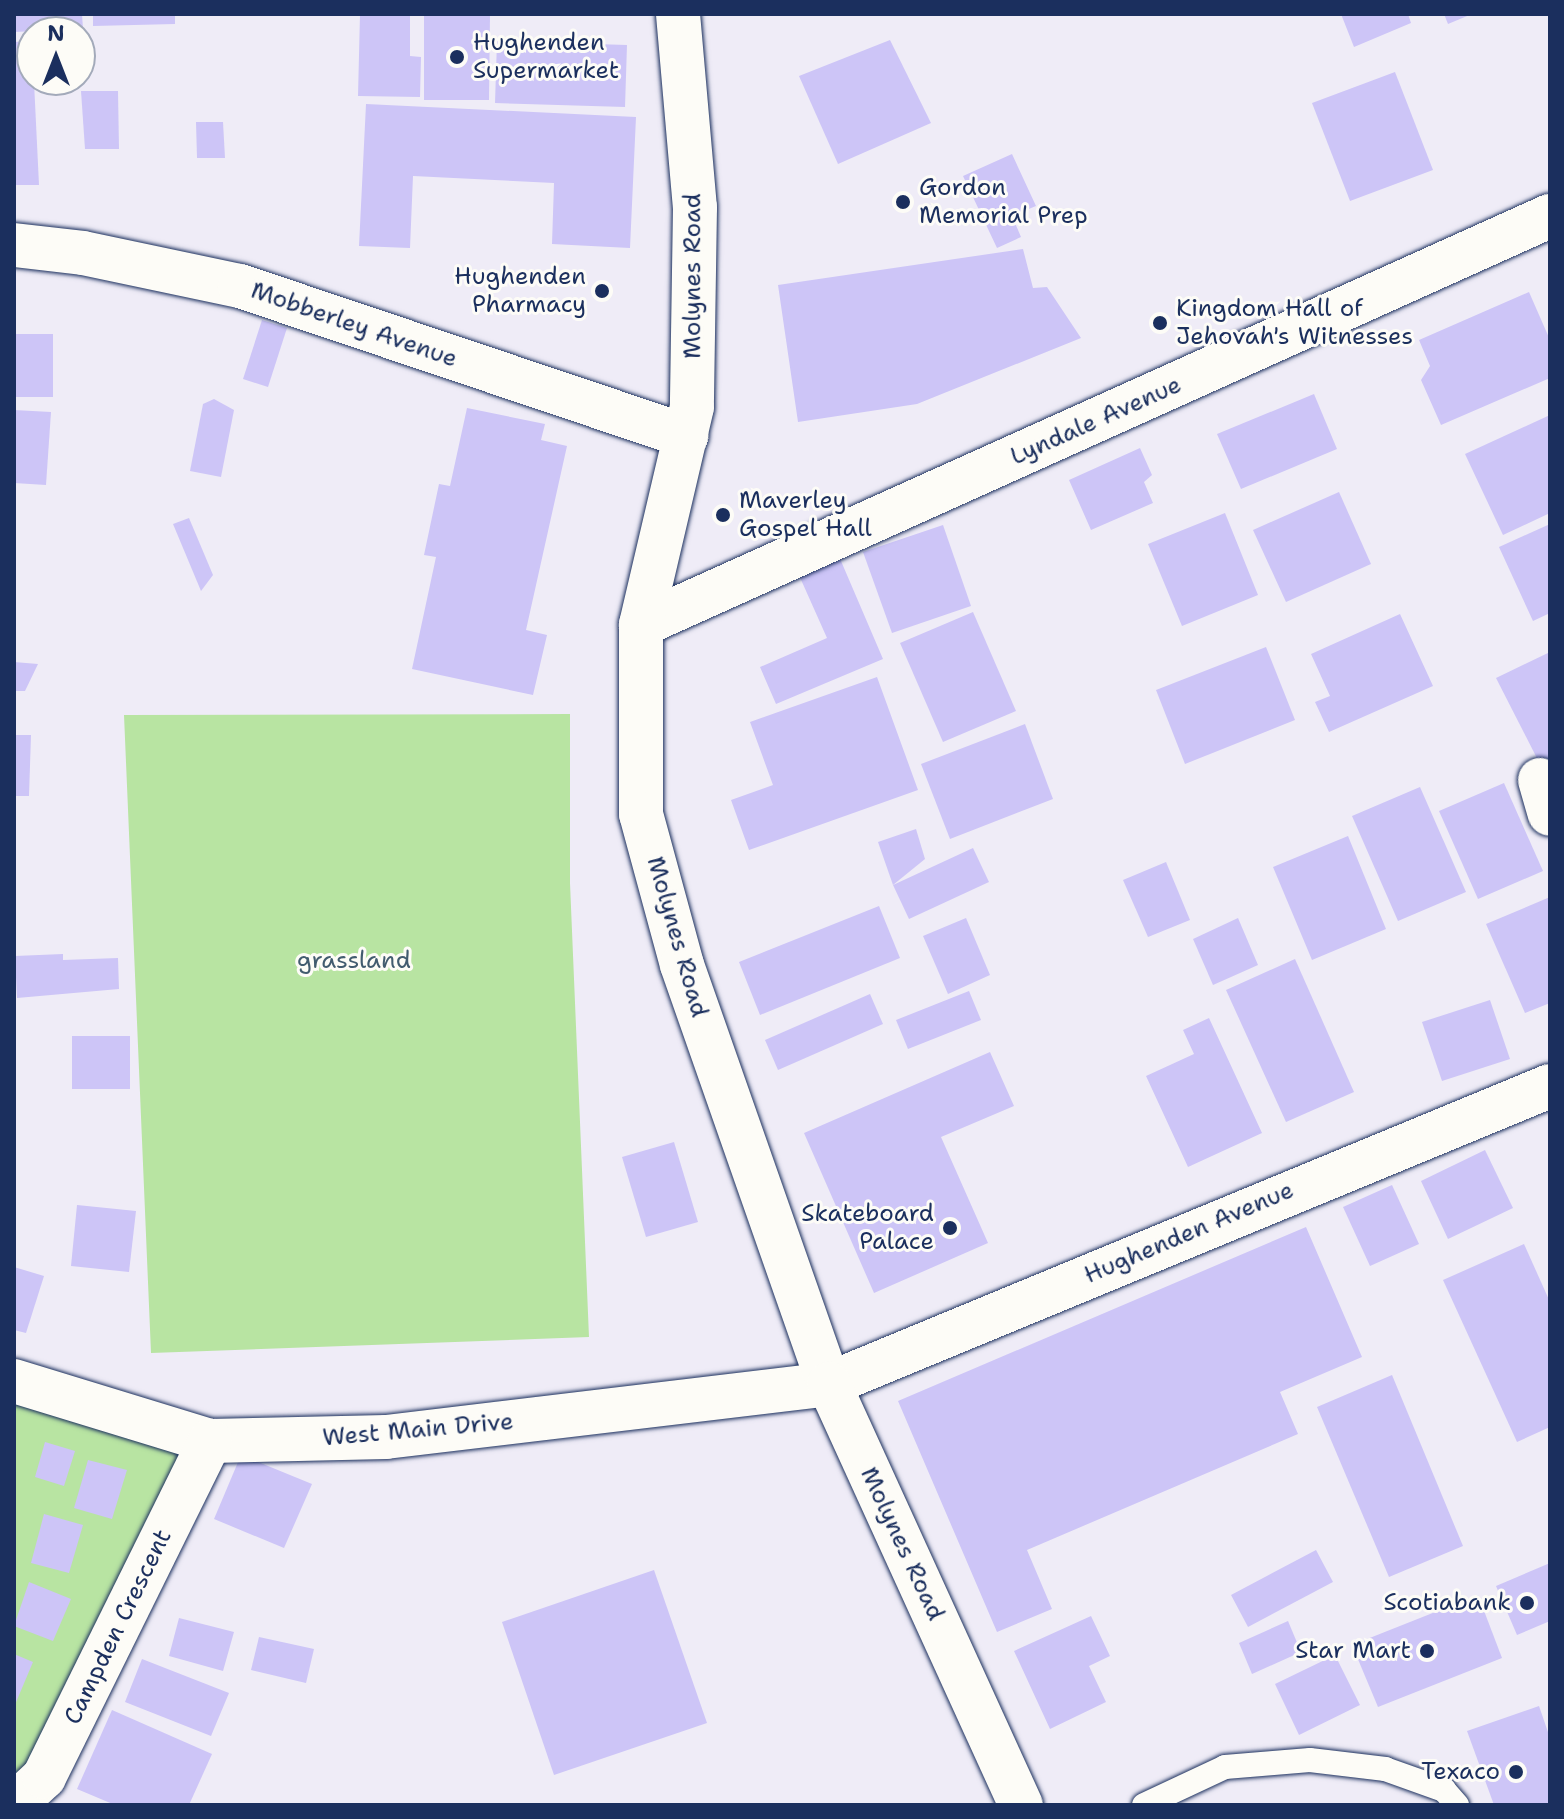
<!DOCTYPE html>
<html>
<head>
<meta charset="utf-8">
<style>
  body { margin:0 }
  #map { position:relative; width:1564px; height:1819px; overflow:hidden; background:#efecf7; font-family:"Shantell Sans",sans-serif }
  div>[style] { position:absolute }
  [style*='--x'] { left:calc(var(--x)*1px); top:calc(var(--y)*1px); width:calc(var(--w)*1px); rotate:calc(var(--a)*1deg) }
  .green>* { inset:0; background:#b8e4a2 }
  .building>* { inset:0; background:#cdc5f7 }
  .roads { filter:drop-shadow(0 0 2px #1b2f5e) drop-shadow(0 0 2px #1b2f5e) }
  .service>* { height:24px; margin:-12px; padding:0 12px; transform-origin:12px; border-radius:12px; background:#fdfcf7 }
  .minor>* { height:44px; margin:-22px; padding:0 22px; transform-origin:22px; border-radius:22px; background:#fdfcf7 }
  .secondary>* { height:44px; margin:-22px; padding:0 22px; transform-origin:22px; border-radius:22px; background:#fdfcf7 }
  .dots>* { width:22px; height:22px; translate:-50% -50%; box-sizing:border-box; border:4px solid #fdfcf7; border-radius:50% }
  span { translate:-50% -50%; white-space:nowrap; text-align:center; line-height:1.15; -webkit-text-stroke:6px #fdfcf7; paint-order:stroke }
  .poi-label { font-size:24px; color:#1b2f5e }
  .left { translate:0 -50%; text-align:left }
  .right { translate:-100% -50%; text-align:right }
  .street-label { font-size:24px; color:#1b2f5e }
  .park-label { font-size:24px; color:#425c6f }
  .frame { position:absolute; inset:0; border:16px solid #1b2f5e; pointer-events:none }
  .north { position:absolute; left:16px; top:16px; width:80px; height:80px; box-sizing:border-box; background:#fdfcf7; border:2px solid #a3aaba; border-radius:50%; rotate:0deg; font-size:22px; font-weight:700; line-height:32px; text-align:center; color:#1b2f5e }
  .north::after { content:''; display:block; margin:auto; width:28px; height:36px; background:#1b2f5e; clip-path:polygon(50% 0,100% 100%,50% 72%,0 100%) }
</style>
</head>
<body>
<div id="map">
  <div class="green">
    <i style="clip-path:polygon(570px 714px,570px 883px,589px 1337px,151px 1353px,124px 715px)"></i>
    <i style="clip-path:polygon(14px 1381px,210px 1441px,14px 1805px)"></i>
  </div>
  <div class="building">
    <i style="clip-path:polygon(14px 14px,82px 14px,83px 29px,14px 32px)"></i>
    <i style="clip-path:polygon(93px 14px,175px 14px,175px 24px,93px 26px)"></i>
    <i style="clip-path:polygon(360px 14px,410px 14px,410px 56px,421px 57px,420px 97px,358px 96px)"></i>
    <i style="clip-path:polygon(424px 14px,490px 14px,489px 100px,424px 100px)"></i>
    <i style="clip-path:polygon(1341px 14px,1408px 14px,1411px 23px,1354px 47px)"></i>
    <i style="clip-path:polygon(1444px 14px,1472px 14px,1448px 24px)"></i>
    <i style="clip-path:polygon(890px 40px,931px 123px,838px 164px,799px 76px)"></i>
    <i style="clip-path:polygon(32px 41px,39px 185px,14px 185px,14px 42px)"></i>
    <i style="clip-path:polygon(497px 41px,627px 45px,625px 107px,495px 103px)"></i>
    <i style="clip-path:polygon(1395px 72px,1433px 170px,1350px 201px,1312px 103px)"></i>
    <i style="clip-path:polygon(81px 91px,118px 91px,119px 149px,85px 149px)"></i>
    <i style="clip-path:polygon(366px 104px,636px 117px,630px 248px,552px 244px,554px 183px,413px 176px,410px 248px,359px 246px)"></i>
    <i style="clip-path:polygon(196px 122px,223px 122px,225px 158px,197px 158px)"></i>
    <i style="clip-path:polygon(1012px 154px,1036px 206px,1012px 216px,1021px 237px,997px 248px,963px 176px)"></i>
    <i style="clip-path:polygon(1023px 249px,1033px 288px,1047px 287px,1081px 338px,917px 404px,798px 422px,778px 285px)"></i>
    <i style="clip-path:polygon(1529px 292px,1550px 340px,1550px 378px,1441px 425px,1421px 380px,1430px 366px,1419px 340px)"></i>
    <i style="clip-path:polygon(262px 320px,287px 328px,268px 387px,243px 379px)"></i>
    <i style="clip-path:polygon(14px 334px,53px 334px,53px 397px,14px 397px)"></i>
    <i style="clip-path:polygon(1314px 394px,1337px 449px,1241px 489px,1217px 434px)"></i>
    <i style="clip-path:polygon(214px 399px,234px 410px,221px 477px,190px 471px,203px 404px)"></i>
    <i style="clip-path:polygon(467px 408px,545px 424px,541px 440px,567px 446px,526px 630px,547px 635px,533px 695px,412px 669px,436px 557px,424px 555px,439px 484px,450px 486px)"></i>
    <i style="clip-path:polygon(14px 410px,51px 412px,46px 485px,14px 483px)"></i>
    <i style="clip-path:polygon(1550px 415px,1550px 513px,1503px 535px,1465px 454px)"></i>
    <i style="clip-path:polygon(1140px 448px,1152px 475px,1144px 482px,1153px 503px,1091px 530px,1069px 480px)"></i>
    <i style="clip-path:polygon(1339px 492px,1371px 564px,1286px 602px,1253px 530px)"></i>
    <i style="clip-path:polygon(1225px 513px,1258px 595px,1182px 626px,1148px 544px)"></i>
    <i style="clip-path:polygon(189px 518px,213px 575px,201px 591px,173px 524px)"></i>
    <i style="clip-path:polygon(1550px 524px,1550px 613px,1533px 621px,1499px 547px)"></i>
    <i style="clip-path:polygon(943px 525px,971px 606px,892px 633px,863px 552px)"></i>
    <i style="clip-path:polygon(835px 547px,883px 659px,776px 704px,760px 667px,827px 638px,794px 564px)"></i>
    <i style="clip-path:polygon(973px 612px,1016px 711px,943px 742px,900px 643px)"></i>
    <i style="clip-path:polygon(1400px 614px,1433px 686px,1329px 732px,1315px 702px,1330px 696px,1311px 654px)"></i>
    <i style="clip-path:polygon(1266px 647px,1295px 720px,1185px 764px,1156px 690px)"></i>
    <i style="clip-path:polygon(1550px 652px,1550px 769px,1544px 772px,1496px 678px)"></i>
    <i style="clip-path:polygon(14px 662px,38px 664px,25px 691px,14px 691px)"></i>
    <i style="clip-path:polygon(877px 677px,918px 790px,749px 850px,731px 800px,773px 785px,750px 722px)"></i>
    <i style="clip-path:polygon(1025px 724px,1053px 799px,950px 839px,921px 764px)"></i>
    <i style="clip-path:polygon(14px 735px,31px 735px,29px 796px,14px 796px)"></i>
    <i style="clip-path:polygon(1504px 783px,1543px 871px,1478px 899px,1439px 811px)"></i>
    <i style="clip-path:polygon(1420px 787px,1466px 892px,1398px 921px,1352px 816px)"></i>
    <i style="clip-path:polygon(916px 829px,925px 859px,893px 885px,878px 842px)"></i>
    <i style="clip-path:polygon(1348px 836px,1386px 929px,1312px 960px,1273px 867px)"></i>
    <i style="clip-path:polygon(973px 848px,989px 882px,909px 919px,893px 885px)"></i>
    <i style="clip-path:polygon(1166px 862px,1190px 920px,1148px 937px,1123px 880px)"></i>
    <i style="clip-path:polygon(1550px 897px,1550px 1003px,1525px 1013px,1486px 924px)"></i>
    <i style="clip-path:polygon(879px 906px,900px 958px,760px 1015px,739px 962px)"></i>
    <i style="clip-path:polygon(966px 918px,990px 975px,948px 994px,923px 936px)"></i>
    <i style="clip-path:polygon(1238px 918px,1258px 965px,1213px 985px,1193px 939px)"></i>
    <i style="clip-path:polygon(63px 954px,63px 960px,118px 958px,119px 989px,17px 998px,15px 956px)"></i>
    <i style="clip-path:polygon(1295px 959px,1354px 1092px,1286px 1122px,1226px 990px)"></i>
    <i style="clip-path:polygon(969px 991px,981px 1020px,908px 1049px,896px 1020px)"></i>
    <i style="clip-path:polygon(870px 994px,883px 1024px,778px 1070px,765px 1040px)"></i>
    <i style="clip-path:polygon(1490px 1000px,1510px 1059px,1442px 1081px,1422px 1022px)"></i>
    <i style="clip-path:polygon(1209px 1018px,1262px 1133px,1188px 1167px,1146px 1076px,1194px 1054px,1183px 1030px)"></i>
    <i style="clip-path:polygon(72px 1036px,130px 1036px,130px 1089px,72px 1089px)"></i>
    <i style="clip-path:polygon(990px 1052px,1014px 1106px,941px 1137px,988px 1243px,874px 1293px,804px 1133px)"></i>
    <i style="clip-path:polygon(674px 1142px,698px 1222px,646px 1237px,622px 1157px)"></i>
    <i style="clip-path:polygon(1485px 1150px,1513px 1208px,1448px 1239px,1421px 1181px)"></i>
    <i style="clip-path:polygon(1392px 1185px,1419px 1244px,1370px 1266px,1343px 1207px)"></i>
    <i style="clip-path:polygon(77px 1205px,136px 1211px,129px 1272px,71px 1266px)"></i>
    <i style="clip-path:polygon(1306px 1227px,1362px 1357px,1280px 1392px,1298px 1434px,1027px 1550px,1052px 1609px,997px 1632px,898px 1401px)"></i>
    <i style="clip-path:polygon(1524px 1244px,1550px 1302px,1550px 1427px,1517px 1442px,1443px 1280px)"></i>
    <i style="clip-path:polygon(14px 1267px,44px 1276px,26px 1333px,14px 1330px)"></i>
    <i style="clip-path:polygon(1392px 1375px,1463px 1546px,1389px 1577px,1317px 1407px)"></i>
    <i style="clip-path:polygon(45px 1442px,75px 1451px,64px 1486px,35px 1477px)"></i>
    <i style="clip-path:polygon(241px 1455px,312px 1484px,284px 1548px,214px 1519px)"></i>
    <i style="clip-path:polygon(88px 1460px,127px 1470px,112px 1519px,74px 1508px)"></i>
    <i style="clip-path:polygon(44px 1514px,83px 1525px,69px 1573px,31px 1563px)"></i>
    <i style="clip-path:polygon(1316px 1550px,1333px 1582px,1248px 1627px,1231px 1595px)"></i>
    <i style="clip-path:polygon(1550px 1563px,1550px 1621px,1517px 1635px,1496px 1586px)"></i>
    <i style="clip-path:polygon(654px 1570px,707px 1723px,554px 1775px,502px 1622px)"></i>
    <i style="clip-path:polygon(29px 1582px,71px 1599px,53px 1641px,14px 1626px)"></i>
    <i style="clip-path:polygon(1478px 1595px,1502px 1658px,1378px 1707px,1352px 1645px)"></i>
    <i style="clip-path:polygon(1091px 1616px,1110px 1656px,1089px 1666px,1106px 1702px,1050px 1729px,1014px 1651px)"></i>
    <i style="clip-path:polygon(179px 1618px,234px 1632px,223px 1671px,169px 1656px)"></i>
    <i style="clip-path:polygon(1288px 1621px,1301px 1652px,1252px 1674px,1239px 1643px)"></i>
    <i style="clip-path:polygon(259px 1637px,314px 1649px,306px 1683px,251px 1670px)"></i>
    <i style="clip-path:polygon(14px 1654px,33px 1662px,14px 1707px)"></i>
    <i style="clip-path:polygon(1335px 1655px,1360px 1705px,1299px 1735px,1275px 1684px)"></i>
    <i style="clip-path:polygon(142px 1659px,229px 1693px,211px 1736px,125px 1702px)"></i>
    <i style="clip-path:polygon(1539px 1706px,1550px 1738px,1550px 1805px,1494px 1805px,1467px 1731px)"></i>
    <i style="clip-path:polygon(112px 1710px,212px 1754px,189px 1805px,115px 1805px,77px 1789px)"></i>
  </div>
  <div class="roads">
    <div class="service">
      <i style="--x:1144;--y:1805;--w:89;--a:-25.1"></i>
      <i style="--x:1225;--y:1767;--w:85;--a:-4.7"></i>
      <i style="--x:1310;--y:1760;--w:76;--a:6.8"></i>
      <i style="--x:1385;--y:1769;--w:63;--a:19.6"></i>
      <i style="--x:1444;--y:1790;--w:20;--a:49"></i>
    </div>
    <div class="minor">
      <i style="--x:14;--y:245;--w:69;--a:6.6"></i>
      <i style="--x:83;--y:253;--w:160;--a:11.9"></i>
      <i style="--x:240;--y:286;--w:471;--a:18.6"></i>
      <i style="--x:641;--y:625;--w:997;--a:-24.23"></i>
      <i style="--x:1540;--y:780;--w:35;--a:74"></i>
      <i style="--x:14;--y:1381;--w:205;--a:17"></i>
      <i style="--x:210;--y:1441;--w:176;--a:-1.3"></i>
      <i style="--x:386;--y:1437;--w:446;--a:-6.8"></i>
      <i style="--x:829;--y:1384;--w:780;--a:-22.46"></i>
      <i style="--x:14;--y:1805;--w:41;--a:-43"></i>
      <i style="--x:44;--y:1777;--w:375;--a:-63.7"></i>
    </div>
    <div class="secondary">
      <i style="--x:678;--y:14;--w:194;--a:85"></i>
      <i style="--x:695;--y:207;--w:200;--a:90.9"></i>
      <i style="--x:692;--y:407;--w:224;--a:103.2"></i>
      <i style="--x:641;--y:625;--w:189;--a:90"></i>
      <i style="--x:641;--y:814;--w:156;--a:74.8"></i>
      <i style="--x:682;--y:965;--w:444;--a:70.7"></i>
      <i style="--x:829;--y:1384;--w:463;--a:65.5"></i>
    </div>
  </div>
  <div class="dots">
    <i style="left:457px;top:57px;background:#1b2f5e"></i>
    <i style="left:903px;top:202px;background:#1b2f5e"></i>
    <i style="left:602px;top:291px;background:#1b2f5e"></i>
    <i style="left:1160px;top:323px;background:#1b2f5e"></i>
    <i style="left:723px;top:515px;background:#1b2f5e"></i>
    <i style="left:950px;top:1228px;background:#1b2f5e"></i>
    <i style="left:1527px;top:1603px;background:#1b2f5e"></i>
    <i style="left:1427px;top:1651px;background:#1b2f5e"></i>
    <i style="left:1516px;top:1772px;background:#1b2f5e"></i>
  </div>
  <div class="poi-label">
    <span class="left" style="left:473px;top:57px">Hughenden<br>Supermarket</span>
    <span class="left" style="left:919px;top:202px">Gordon<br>Memorial Prep</span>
    <span class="right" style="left:586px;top:291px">Hughenden<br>Pharmacy</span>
    <span class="left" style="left:1176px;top:323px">Kingdom Hall of<br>Jehovah's Witnesses</span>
    <span class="left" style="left:739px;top:515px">Maverley<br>Gospel Hall</span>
    <span class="right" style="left:934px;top:1228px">Skateboard<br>Palace</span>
    <span class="right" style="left:1511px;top:1603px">Scotiabank</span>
    <span class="right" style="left:1411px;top:1651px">Star Mart</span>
    <span class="right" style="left:1500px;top:1772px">Texaco</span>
  </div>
  <div class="street-label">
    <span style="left:693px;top:276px;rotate:-90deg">Molynes Road</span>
    <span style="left:354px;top:325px;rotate:19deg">Mobberley Avenue</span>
    <span style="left:1096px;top:421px;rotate:-24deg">Lyndale Avenue</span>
    <span style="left:677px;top:937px;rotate:74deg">Molynes Road</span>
    <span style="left:1189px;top:1233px;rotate:-23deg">Hughenden Avenue</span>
    <span style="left:418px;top:1430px;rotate:-5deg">West Main Drive</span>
    <span style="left:902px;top:1544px;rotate:65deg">Molynes Road</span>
    <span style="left:118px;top:1627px;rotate:-64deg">Campden Crescent</span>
  </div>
  <div class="park-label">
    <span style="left:354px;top:961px">grassland</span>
  </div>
  <div class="frame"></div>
  <div class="north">N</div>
</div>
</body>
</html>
